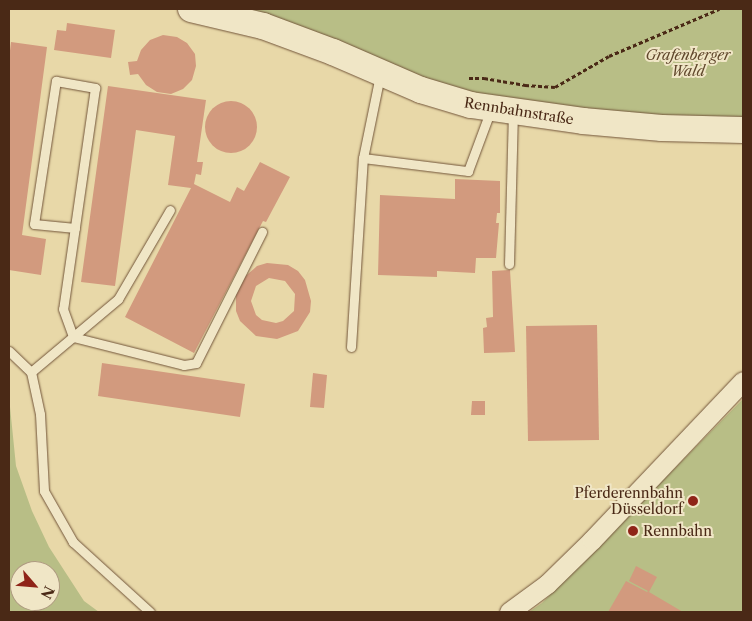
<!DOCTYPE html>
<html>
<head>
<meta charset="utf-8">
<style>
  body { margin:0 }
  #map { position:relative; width:752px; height:621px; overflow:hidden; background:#e8d8a8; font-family:"Libre Caslon Text",serif }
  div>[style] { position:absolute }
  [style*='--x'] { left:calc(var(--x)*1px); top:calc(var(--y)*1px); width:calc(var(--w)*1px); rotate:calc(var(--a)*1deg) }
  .green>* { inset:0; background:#b8be86 }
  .building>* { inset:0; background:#d29a7e }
  .round { border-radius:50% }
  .path>* { height:3px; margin-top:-1.5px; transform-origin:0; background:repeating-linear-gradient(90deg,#4a2916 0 4px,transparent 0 6.5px) }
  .roads { filter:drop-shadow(0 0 1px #72553a) drop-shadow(0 0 1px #72553a) }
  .lane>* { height:9px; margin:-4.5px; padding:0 4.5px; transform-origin:4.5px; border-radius:4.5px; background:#f0e6c6 }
  .street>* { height:19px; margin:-9.5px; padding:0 9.5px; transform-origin:9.5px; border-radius:9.5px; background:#f0e6c6 }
  .secondary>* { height:26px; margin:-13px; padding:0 13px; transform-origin:13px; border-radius:13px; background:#f0e6c6 }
  .dots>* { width:14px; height:14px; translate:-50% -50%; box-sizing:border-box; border:2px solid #f0e6c6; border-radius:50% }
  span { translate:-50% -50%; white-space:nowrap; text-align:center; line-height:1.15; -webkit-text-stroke:4px #f0e6c6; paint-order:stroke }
  .park-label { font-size:14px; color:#60472c; font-style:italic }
  .street-label { font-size:14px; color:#4a2916 }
  .poi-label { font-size:14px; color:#4a2916 }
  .right { translate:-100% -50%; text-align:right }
  .left { translate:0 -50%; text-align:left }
  .frame { position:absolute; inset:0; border:10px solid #4a2916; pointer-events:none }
  .north { position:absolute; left:10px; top:561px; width:50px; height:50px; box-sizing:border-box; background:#f0e6c6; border:1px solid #ae9a80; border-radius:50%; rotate:117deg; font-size:14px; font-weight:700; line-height:20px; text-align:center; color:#4a2916 }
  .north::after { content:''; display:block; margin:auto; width:18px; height:22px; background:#8f2418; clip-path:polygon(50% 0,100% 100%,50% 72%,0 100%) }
</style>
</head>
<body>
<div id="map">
  <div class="green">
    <i style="clip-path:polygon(232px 9px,743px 9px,743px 119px,666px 116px,553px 107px,480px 96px,422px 78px)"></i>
    <i style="clip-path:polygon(evenodd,9px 397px,16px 466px,32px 511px,49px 547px,84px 601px,99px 612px,9px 612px,9px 397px,20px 571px,50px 571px,50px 601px,20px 601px,20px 571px)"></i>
    <i style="clip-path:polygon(743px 399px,743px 612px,529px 612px,542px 603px)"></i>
  </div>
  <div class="building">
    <i style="clip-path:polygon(67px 23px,115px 30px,111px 58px,54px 50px,57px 30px,66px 31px)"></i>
    <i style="clip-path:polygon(163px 35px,177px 37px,187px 43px,195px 54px,196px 66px,192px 80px,183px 89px,171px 94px,157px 92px,146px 85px,138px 74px,130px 75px,128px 62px,137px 61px,141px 50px,150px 40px)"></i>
    <i style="clip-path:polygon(11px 42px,47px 47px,22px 235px,46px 239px,41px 275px,9px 270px,9px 59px)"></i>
    <i style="clip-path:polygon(108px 86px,206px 100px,197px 162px,203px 162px,201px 175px,196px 174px,194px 184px,230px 202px,237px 187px,244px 191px,260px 162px,290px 177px,266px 222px,263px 221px,194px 353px,125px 317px,191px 188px,168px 185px,175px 136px,136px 130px,115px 286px,81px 282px)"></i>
    <i class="round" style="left:205px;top:101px;width:52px;height:52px"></i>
    <i style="clip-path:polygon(455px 179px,500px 181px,500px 213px,497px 213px,496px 223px,499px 223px,496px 258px,476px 258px,475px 273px,437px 271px,437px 277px,378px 275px,380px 195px,455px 199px)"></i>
    <i style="clip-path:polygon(evenodd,267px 263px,288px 265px,298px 271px,305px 280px,311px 301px,310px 312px,298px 331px,277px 339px,256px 336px,240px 321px,236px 311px,236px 290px,241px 280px,257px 266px,267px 263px,269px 278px,285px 281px,295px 294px,294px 311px,283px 321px,276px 323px,262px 320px,256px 315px,251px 301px,256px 286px,269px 278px)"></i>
    <i style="clip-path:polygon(510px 270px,515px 352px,484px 353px,483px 328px,487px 327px,486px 318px,493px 317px,492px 271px)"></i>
    <i style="clip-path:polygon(597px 325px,599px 440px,528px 441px,526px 326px)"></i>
    <i style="clip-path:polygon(102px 363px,245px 384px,240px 417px,98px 396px)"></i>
    <i style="clip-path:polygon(313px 373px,327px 375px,324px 408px,310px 407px)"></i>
    <i style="clip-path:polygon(472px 401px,485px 401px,485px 415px,471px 415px)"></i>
    <i style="clip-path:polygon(636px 566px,657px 577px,649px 592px,683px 612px,608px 612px,626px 581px,647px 592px,648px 591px,629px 581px)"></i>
  </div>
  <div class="path">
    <i style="--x:469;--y:78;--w:15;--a:0"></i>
    <i style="--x:484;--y:78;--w:42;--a:9.7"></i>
    <i style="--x:525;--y:85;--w:30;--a:4"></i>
    <i style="--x:555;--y:87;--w:62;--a:-29.9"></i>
    <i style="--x:609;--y:56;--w:120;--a:-23.1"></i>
  </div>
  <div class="roads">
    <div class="lane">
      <i style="--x:363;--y:158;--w:106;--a:7.1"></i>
      <i style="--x:468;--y:171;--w:66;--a:-69.6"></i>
      <i style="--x:75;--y:228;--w:41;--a:-174.4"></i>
      <i style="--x:34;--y:224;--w:145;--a:-81.3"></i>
      <i style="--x:56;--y:81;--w:40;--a:10"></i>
      <i style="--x:95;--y:88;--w:223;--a:98.2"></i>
      <i style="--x:63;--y:309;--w:30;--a:70"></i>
      <i style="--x:73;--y:337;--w:114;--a:14.2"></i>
      <i style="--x:184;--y:365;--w:12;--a:-9"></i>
      <i style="--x:196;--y:363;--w:147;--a:-63.3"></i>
      <i style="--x:509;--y:264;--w:152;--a:-88.5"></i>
      <i style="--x:351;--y:347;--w:189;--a:-86.4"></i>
      <i style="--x:363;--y:158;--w:85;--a:-78.4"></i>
      <i style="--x:9;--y:351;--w:30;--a:44"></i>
      <i style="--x:31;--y:372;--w:114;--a:-40"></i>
      <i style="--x:118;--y:299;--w:103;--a:-59.7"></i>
      <i style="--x:31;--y:372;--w:43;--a:77.9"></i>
      <i style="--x:40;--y:414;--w:77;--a:87"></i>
      <i style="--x:44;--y:491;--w:59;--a:60.4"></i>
      <i style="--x:73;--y:542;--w:104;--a:42.3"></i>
    </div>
    <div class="street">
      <i style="--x:509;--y:612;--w:47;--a:-36.4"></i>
      <i style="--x:547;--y:584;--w:63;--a:-44.4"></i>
      <i style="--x:592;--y:540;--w:219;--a:-46.5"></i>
    </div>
    <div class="secondary">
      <i style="--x:191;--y:9;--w:74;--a:13.3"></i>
      <i style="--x:263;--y:26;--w:75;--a:20.4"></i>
      <i style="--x:333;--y:52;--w:96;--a:23.4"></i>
      <i style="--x:421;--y:90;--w:52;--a:16.7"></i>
      <i style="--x:471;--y:105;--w:113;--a:8.1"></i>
      <i style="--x:583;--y:121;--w:79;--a:5.1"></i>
      <i style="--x:662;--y:128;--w:81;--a:1.4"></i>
    </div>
  </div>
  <div class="dots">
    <i style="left:693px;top:501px;background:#8f2418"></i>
    <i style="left:633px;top:531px;background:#8f2418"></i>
  </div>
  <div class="park-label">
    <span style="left:688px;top:63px">Grafenberger<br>Wald</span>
  </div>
  <div class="street-label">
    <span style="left:519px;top:111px;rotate:9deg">Rennbahnstraße</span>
  </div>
  <div class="poi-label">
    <span class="right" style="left:683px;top:501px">Pferderennbahn<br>Düsseldorf</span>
    <span class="left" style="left:643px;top:531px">Rennbahn</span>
  </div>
  <div class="frame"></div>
  <div class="north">N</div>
</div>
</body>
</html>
